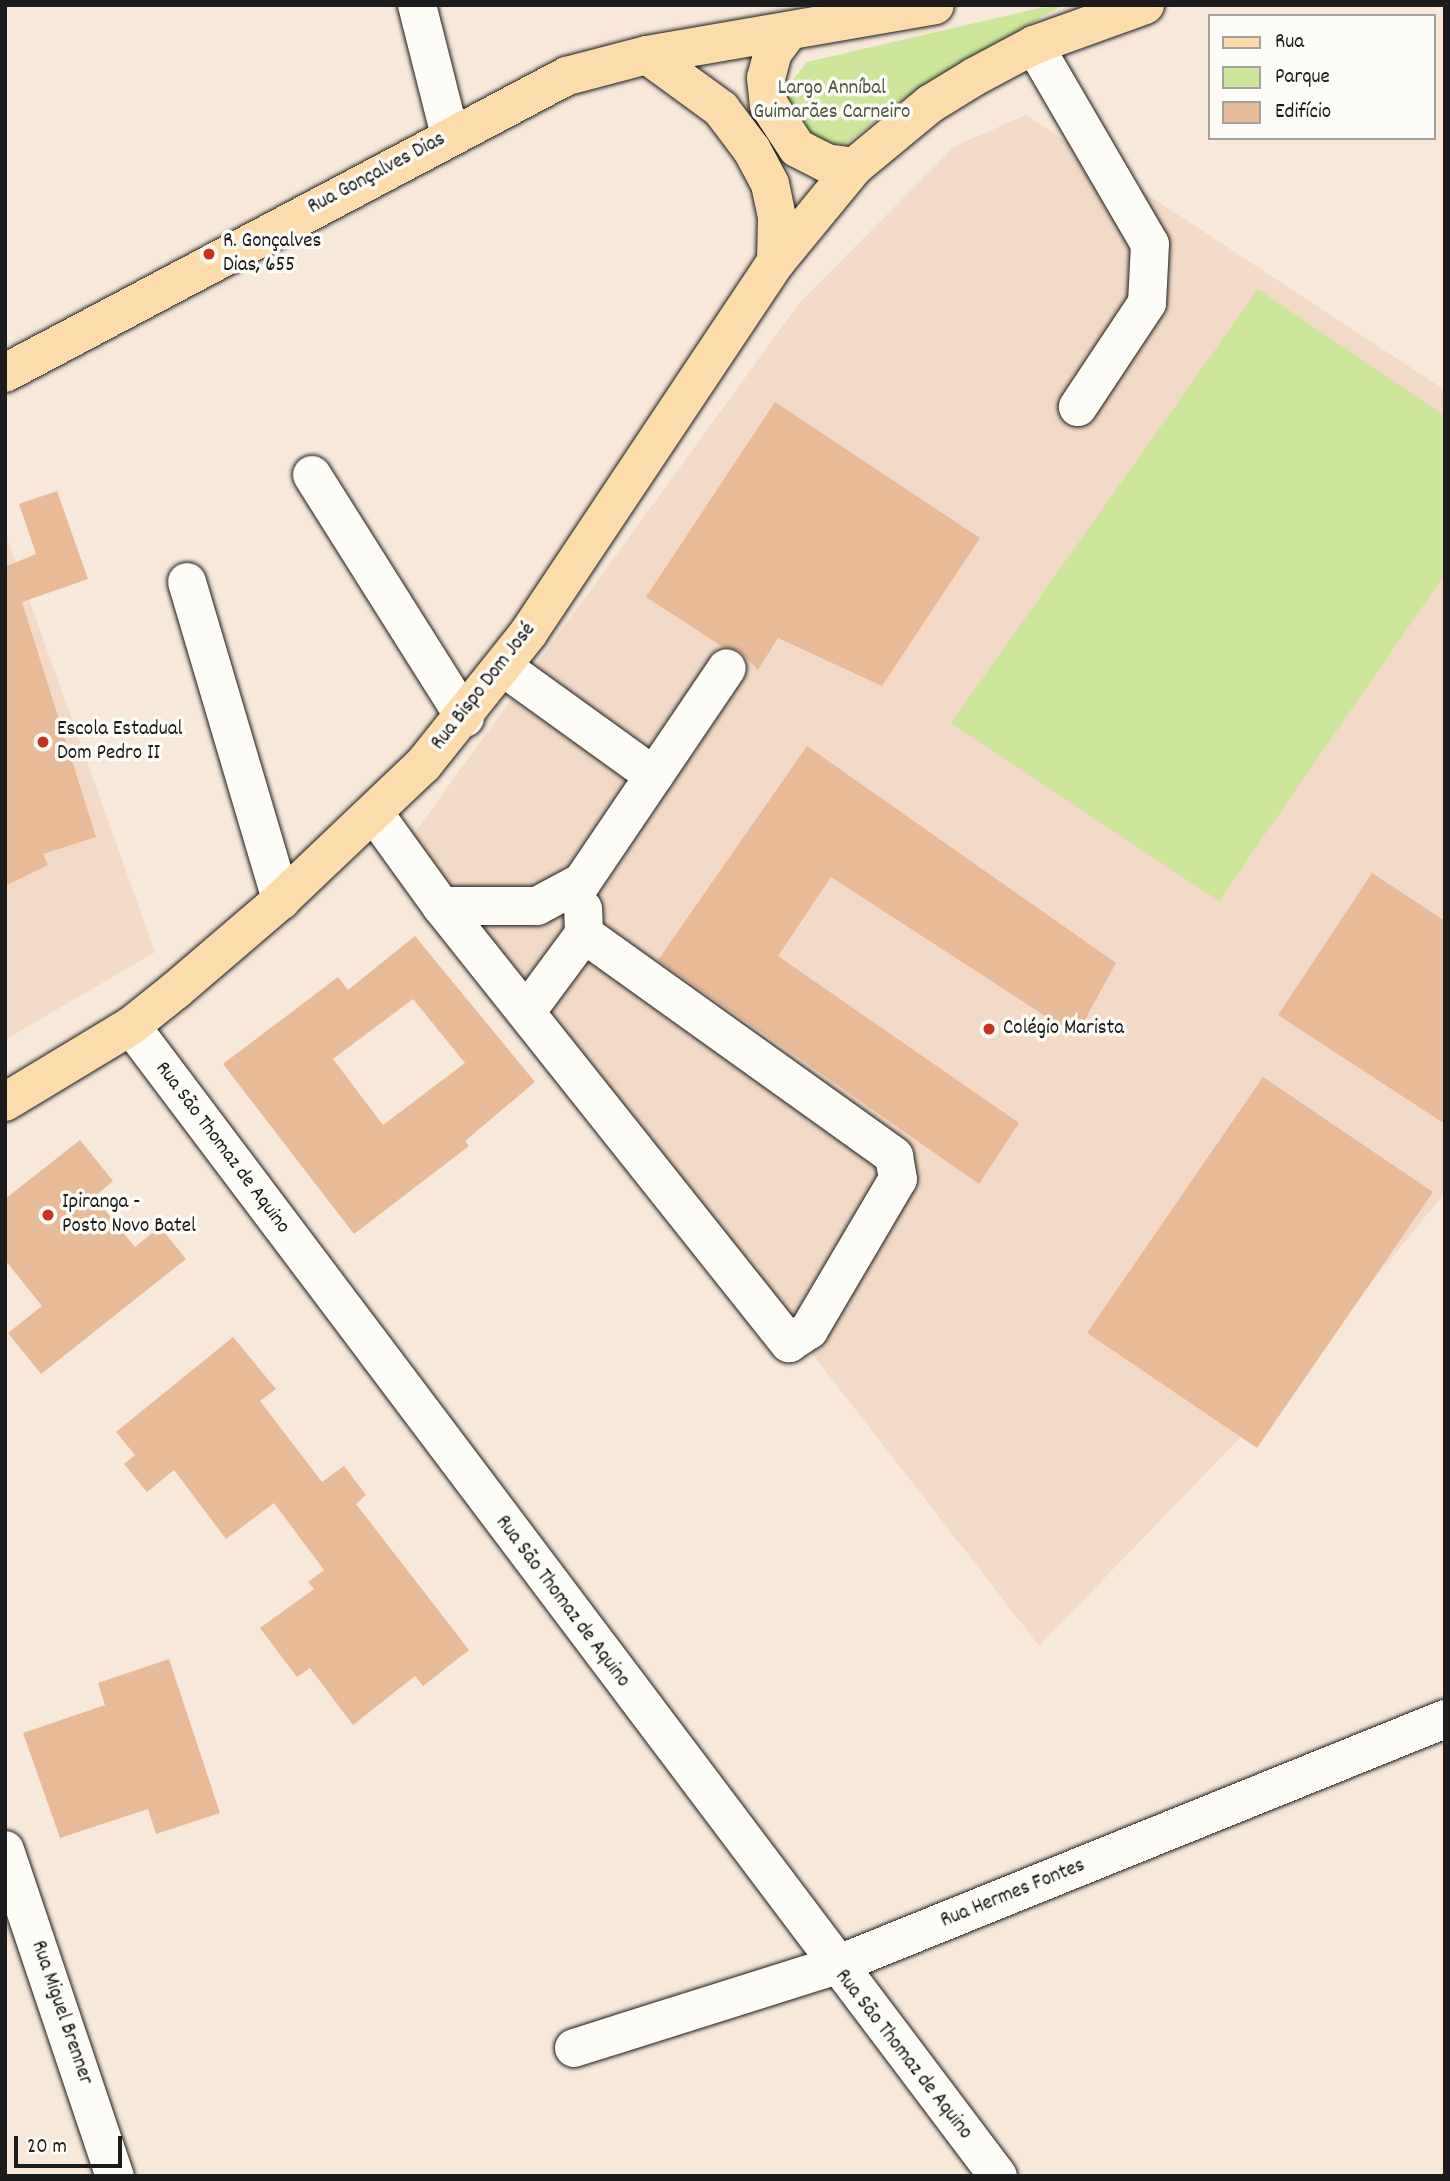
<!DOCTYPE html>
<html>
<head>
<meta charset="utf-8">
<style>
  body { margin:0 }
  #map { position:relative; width:1450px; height:2181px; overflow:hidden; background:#f7e8da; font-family:Dekko,sans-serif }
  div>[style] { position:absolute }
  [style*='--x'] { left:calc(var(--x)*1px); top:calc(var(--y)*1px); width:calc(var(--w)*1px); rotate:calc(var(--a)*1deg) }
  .built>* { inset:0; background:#f2dac6 }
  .green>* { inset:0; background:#cee69c }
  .building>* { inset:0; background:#e8bb98 }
  .roads { filter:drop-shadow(0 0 2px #1c1c1c) drop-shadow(0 0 2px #1c1c1c) }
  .minor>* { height:38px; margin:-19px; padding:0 19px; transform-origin:19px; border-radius:19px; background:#fdfcf7 }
  .major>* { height:38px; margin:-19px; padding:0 19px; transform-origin:19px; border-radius:19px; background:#fddcac }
  .dots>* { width:19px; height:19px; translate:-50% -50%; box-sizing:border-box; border:4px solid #fdfcf7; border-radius:50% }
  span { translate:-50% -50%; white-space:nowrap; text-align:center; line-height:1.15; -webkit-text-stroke:7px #fdfcf7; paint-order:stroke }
  .park-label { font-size:21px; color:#515942 }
  .street-label { font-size:21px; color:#1c1c1c }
  .poi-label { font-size:21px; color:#1c1c1c }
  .left { translate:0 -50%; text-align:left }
  .frame { position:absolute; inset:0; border:7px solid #1c1c1c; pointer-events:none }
  .legend { position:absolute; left:1208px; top:14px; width:228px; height:126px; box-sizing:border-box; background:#fdfcf7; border:2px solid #a3a29f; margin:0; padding:9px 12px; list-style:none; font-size:21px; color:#1c1c1c }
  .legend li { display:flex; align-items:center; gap:14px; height:35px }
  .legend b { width:35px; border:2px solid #a3a29f }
  .scale { position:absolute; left:14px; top:2136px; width:108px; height:32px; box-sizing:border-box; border:4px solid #1c1c1c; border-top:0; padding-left:9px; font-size:21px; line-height:24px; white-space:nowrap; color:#1c1c1c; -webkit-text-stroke:5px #fdfcf7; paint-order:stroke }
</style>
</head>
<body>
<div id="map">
  <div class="built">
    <i style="clip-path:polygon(1026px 115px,1445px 390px,1445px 1193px,1260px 1417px,1039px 1646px,810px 1351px,391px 865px,800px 302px,955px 146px)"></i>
    <i style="clip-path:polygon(5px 532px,155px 952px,5px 1040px)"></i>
  </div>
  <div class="green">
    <i style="clip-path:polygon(1052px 5px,1063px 5px,923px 85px,845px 144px,818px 143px,785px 107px,787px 87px,807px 62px)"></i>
    <i style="clip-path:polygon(1258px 289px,1445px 416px,1445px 574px,1219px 901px,951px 723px)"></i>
  </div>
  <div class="building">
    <i style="clip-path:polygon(775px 402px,980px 538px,882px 686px,778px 638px,758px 670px,739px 650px,723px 647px,646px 597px)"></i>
    <i style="clip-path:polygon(57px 491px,88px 579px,22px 602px,96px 837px,43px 854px,48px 865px,5px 886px,5px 567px,36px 554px,19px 504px)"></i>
    <i style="clip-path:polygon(807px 746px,1116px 963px,1076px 1036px,831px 877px,778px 956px,1019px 1123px,979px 1184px,658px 960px)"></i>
    <i style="clip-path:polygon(1372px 873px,1445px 921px,1445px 1124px,1278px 1015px)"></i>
    <i style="clip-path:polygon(evenodd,415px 936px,535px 1082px,465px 1141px,469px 1146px,354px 1234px,223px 1064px,338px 977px,348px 990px,415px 936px,413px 999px,465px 1063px,383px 1125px,333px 1059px,413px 999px)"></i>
    <i style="clip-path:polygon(1263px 1077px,1433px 1192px,1257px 1448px,1087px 1333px)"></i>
    <i style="clip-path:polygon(80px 1140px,113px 1181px,94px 1197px,135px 1247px,160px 1227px,186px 1259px,41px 1374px,8px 1333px,42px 1306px,5px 1260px,5px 1199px)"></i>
    <i style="clip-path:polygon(233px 1337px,276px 1389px,260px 1401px,322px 1482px,344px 1466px,366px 1495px,356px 1504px,469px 1650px,423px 1686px,415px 1676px,353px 1725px,310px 1668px,297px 1677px,260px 1628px,314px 1589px,308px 1582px,324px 1570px,274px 1503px,226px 1539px,174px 1470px,147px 1492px,124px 1464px,135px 1455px,116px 1432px)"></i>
    <i style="clip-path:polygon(169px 1659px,220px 1813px,156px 1834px,148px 1809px,60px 1838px,23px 1733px,105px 1705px,98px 1683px)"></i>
  </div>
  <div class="roads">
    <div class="minor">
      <i style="--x:417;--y:5;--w:134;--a:75.8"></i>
      <i style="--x:1034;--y:45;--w:230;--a:59.8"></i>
      <i style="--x:1150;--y:244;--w:59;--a:92.9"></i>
      <i style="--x:1147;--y:303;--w:125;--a:123.6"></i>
      <i style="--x:312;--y:475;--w:287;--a:57.8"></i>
      <i style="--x:187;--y:582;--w:332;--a:73.5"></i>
      <i style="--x:503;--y:667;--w:186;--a:35.8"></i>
      <i style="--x:374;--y:813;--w:115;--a:54.2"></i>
      <i style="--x:441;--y:906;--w:559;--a:51.47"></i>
      <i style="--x:789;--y:1343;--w:24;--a:-33"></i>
      <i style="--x:809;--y:1330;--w:175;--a:-59.5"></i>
      <i style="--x:898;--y:1179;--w:23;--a:-100"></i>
      <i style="--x:894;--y:1156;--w:381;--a:-144.4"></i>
      <i style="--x:441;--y:906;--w:96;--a:0"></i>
      <i style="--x:537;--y:906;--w:51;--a:-28.1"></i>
      <i style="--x:582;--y:882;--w:258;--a:-55.9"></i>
      <i style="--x:527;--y:1011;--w:96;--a:-53.5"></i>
      <i style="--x:584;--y:934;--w:25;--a:-92"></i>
      <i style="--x:131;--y:1026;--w:1440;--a:52.99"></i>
      <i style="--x:5;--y:1850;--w:344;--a:71.4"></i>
      <i style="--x:574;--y:2048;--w:273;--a:-17.5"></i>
      <i style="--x:834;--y:1966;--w:659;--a:-22.01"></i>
    </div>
    <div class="major">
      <i style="--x:789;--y:31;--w:26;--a:127"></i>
      <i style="--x:773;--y:52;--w:27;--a:105"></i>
      <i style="--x:766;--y:78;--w:27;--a:84"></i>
      <i style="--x:769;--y:105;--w:51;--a:56.9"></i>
      <i style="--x:797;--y:148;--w:33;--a:27"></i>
      <i style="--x:826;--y:163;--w:28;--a:8"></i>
      <i style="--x:647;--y:55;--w:92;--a:36.1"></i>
      <i style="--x:721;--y:109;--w:51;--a:52.9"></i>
      <i style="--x:752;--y:150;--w:38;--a:62"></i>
      <i style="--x:770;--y:184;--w:34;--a:78"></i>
      <i style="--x:777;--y:217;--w:45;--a:91.3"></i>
      <i style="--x:5;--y:373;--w:636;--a:-27.86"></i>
      <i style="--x:567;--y:76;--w:83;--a:-14.7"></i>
      <i style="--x:647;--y:55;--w:292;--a:-9.8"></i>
      <i style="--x:5;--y:1102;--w:147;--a:-31.1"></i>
      <i style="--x:131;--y:1026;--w:58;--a:-38.7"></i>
      <i style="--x:176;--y:990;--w:138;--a:-40.6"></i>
      <i style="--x:281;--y:900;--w:196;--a:-43.6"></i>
      <i style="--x:423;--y:765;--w:170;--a:-51.4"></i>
      <i style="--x:529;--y:632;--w:445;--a:-56.3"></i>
      <i style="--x:776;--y:262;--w:123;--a:-50.6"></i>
      <i style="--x:854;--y:167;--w:99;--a:-39.7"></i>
      <i style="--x:930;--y:104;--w:52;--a:-31.5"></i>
      <i style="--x:974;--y:77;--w:68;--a:-28.1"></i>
      <i style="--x:1034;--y:45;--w:118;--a:-19.8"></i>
    </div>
  </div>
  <div class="dots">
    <i style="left:209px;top:254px;background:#c8321e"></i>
    <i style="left:43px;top:742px;background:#c8321e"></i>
    <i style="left:989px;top:1029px;background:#c8321e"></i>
    <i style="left:48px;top:1215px;background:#c8321e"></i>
  </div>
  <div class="park-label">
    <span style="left:832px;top:101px">Largo Anníbal<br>Guimarães Carneiro</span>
  </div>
  <div class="street-label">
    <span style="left:377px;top:174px;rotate:-28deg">Rua Gonçalves Dias</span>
    <span style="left:484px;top:687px;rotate:-52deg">Rua Bispo Dom José</span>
    <span style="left:222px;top:1148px;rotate:53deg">Rua São Thomaz de Aquino</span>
    <span style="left:562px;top:1602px;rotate:53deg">Rua São Thomaz de Aquino</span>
    <span style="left:1013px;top:1894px;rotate:-22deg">Rua Hermes Fontes</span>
    <span style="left:61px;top:2013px;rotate:71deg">Rua Miguel Brenner</span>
    <span style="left:903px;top:2055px;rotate:52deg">Rua São Thomaz de Aquino</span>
  </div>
  <div class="poi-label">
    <span class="left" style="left:223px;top:254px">R. Gonçalves<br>Dias, 655</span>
    <span class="left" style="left:57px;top:742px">Escola Estadual<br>Dom Pedro II</span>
    <span class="left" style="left:1003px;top:1029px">Colégio Marista</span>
    <span class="left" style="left:62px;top:1215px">Ipiranga -<br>Posto Novo Batel</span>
  </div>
  <div class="frame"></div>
  <ul class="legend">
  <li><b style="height:9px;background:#fddcac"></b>Rua</li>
  <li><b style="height:19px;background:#cee69c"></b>Parque</li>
  <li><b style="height:19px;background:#e8bb98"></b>Edifício</li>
  </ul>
  <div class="scale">20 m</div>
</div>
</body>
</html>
